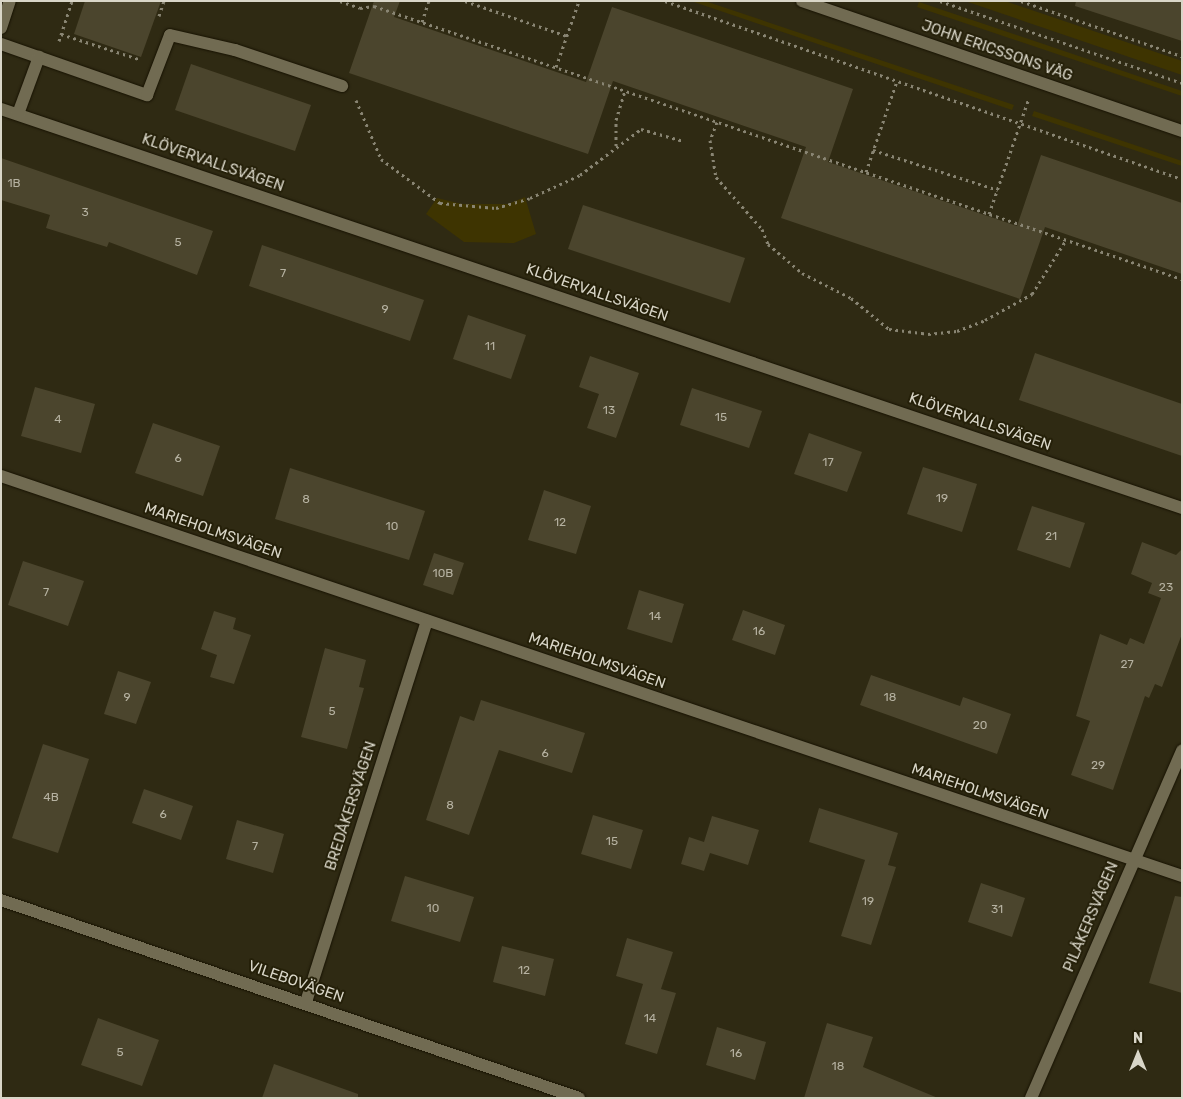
<!DOCTYPE html>
<html>
<head>
<meta charset="utf-8">
<style>
  body { margin:0 }
  #map { position:relative; width:1183px; height:1099px; overflow:hidden; background:#2f2a13; font-family:Rubik,sans-serif }
  div>[style] { position:absolute }
  [style*='--x'] { left:calc(var(--x)*1px); top:calc(var(--y)*1px); width:calc(var(--w)*1px); rotate:calc(var(--a)*1deg) }
  .green>* { inset:0; background:#3e3401 }
  .building>* { inset:0; background:#4b452d }
  .path>* { height:3px; margin-top:-1.5px; transform-origin:0; background:repeating-linear-gradient(90deg,#898573 0 2.5px,transparent 0 6.5px) }
  .roads { filter:drop-shadow(0 0 1px #171200) drop-shadow(0 0 1px #171200) }
  .minor>* { height:12px; margin:-6px; padding:0 6px; transform-origin:6px; border-radius:6px; background:#716b52 }
  span { translate:-50% -50%; white-space:nowrap; text-align:center; line-height:1.15; -webkit-text-stroke:4px #252009; paint-order:stroke }
  .number-label { font-size:12px; color:#b6b2a1 }
  .number-label span { -webkit-text-stroke-width:0 }
  .street-label { font-size:15px; color:#d9d6c8 }
  .frame { position:absolute; inset:0; border:2px solid #d9d6c8; pointer-events:none }
  .north { position:absolute; left:1113px; top:1029px; width:50px; height:50px; -webkit-text-stroke:4px #252009; paint-order:stroke; rotate:0deg; font-size:14px; font-weight:700; line-height:20px; text-align:center; color:#d9d6c8 }
  .north::after { content:''; display:block; margin:auto; width:18px; height:22px; background:#d9d6c8; clip-path:polygon(50% 0,100% 100%,50% 72%,0 100%) }
</style>
</head>
<body>
<div id="map">
  <div class="green">
    <i style="clip-path:polygon(691px 1px,705px 1px,1014px 105px,1012px 110px)"></i>
    <i style="clip-path:polygon(965px 1px,1005px 1px,1182px 61px,1182px 75px)"></i>
    <i style="clip-path:polygon(919px 2px,1182px 91px,1182px 96px,917px 7px)"></i>
    <i style="clip-path:polygon(1034px 111px,1182px 161px,1182px 166px,1032px 116px)"></i>
    <i style="clip-path:polygon(525px 197px,536px 234px,514px 243px,464px 242px,426px 214px,437px 198px,462px 204px,508px 204px)"></i>
  </div>
  <div class="building">
    <i style="clip-path:polygon(85px 1px,161px 1px,141px 57px,74px 34px)"></i>
    <i style="clip-path:polygon(374px 1px,400px 1px,394px 17px,586px 82px,612px 7px,853px 89px,828px 162px,1017px 226px,1041px 155px,1182px 203px,1182px 274px,1045px 227px,1020px 299px,781px 218px,806px 147px,613px 81px,588px 154px,349px 73px)"></i>
    <i style="clip-path:polygon(1076px 1px,1182px 1px,1182px 41px,1075px 6px)"></i>
    <i style="clip-path:polygon(191px 64px,311px 105px,295px 151px,175px 110px)"></i>
    <i style="clip-path:polygon(1px 158px,213px 231px,197px 275px,109px 242px,107px 247px,46px 228px,50px 215px,1px 200px)"></i>
    <i style="clip-path:polygon(583px 205px,745px 258px,730px 303px,568px 249px)"></i>
    <i style="clip-path:polygon(262px 245px,424px 300px,410px 341px,249px 286px)"></i>
    <i style="clip-path:polygon(468px 315px,526px 335px,511px 379px,453px 359px)"></i>
    <i style="clip-path:polygon(1035px 353px,1182px 404px,1182px 456px,1019px 400px)"></i>
    <i style="clip-path:polygon(590px 356px,639px 373px,616px 438px,587px 428px,599px 394px,579px 387px)"></i>
    <i style="clip-path:polygon(35px 387px,95px 404px,81px 453px,21px 436px)"></i>
    <i style="clip-path:polygon(692px 388px,762px 411px,749px 448px,680px 425px)"></i>
    <i style="clip-path:polygon(153px 423px,220px 446px,203px 496px,135px 473px)"></i>
    <i style="clip-path:polygon(809px 433px,862px 452px,847px 492px,794px 474px)"></i>
    <i style="clip-path:polygon(923px 467px,977px 484px,962px 532px,907px 514px)"></i>
    <i style="clip-path:polygon(290px 468px,425px 511px,409px 560px,275px 519px)"></i>
    <i style="clip-path:polygon(544px 490px,591px 506px,576px 554px,528px 540px)"></i>
    <i style="clip-path:polygon(1032px 506px,1085px 523px,1070px 568px,1017px 550px)"></i>
    <i style="clip-path:polygon(1142px 542px,1176px 555px,1182px 549px,1182px 634px,1162px 687px,1155px 684px,1149px 698px,1145px 696px,1113px 790px,1071px 775px,1090px 721px,1076px 716px,1100px 634px,1127px 645px,1130px 638px,1144px 644px,1161px 598px,1148px 593px,1152px 583px,1131px 574px)"></i>
    <i style="clip-path:polygon(434px 553px,464px 563px,453px 595px,423px 585px)"></i>
    <i style="clip-path:polygon(23px 561px,84px 581px,68px 626px,8px 605px)"></i>
    <i style="clip-path:polygon(639px 590px,684px 604px,672px 643px,627px 629px)"></i>
    <i style="clip-path:polygon(743px 610px,785px 625px,775px 655px,732px 640px)"></i>
    <i style="clip-path:polygon(214px 611px,236px 618px,233px 629px,251px 635px,234px 684px,210px 677px,217px 655px,201px 649px)"></i>
    <i style="clip-path:polygon(325px 648px,366px 660px,359px 687px,364px 688px,347px 749px,301px 737px)"></i>
    <i style="clip-path:polygon(118px 671px,151px 682px,136px 724px,104px 714px)"></i>
    <i style="clip-path:polygon(871px 675px,960px 706px,963px 697px,1011px 714px,997px 754px,860px 705px)"></i>
    <i style="clip-path:polygon(481px 700px,585px 733px,572px 773px,499px 750px,469px 835px,426px 820px,460px 716px,474px 721px)"></i>
    <i style="clip-path:polygon(43px 744px,89px 759px,58px 853px,12px 838px)"></i>
    <i style="clip-path:polygon(144px 789px,193px 806px,181px 840px,132px 823px)"></i>
    <i style="clip-path:polygon(819px 808px,898px 833px,888px 865px,896px 867px,871px 945px,841px 936px,865px 860px,809px 842px)"></i>
    <i style="clip-path:polygon(593px 815px,643px 830px,631px 869px,581px 854px)"></i>
    <i style="clip-path:polygon(712px 816px,759px 830px,748px 865px,710px 853px,704px 871px,681px 864px,689px 837px,704px 842px)"></i>
    <i style="clip-path:polygon(237px 820px,284px 834px,273px 873px,226px 859px)"></i>
    <i style="clip-path:polygon(405px 876px,474px 897px,460px 942px,391px 921px)"></i>
    <i style="clip-path:polygon(981px 883px,1025px 898px,1012px 937px,968px 922px)"></i>
    <i style="clip-path:polygon(1175px 896px,1182px 897px,1182px 993px,1149px 983px)"></i>
    <i style="clip-path:polygon(627px 938px,673px 952px,661px 989px,676px 993px,657px 1054px,625px 1044px,643px 984px,616px 976px)"></i>
    <i style="clip-path:polygon(502px 946px,554px 959px,545px 996px,493px 982px)"></i>
    <i style="clip-path:polygon(98px 1018px,159px 1040px,142px 1086px,81px 1065px)"></i>
    <i style="clip-path:polygon(827px 1023px,873px 1037px,863px 1067px,938px 1098px,804px 1098px)"></i>
    <i style="clip-path:polygon(717px 1027px,766px 1042px,755px 1080px,706px 1065px)"></i>
    <i style="clip-path:polygon(274px 1064px,358px 1094px,358px 1098px,262px 1098px)"></i>
  </div>
  <div class="path">
    <i style="--x:340;--y:1;--w:21;--a:19"></i>
    <i style="--x:360;--y:8;--w:14;--a:-8"></i>
    <i style="--x:374;--y:6;--w:853;--a:18.67"></i>
    <i style="--x:465;--y:1;--w:108;--a:18.9"></i>
    <i style="--x:665;--y:1;--w:547;--a:19"></i>
    <i style="--x:940;--y:1;--w:256;--a:18.7"></i>
    <i style="--x:1021;--y:1;--w:170;--a:18.9"></i>
    <i style="--x:159;--y:16;--w:16;--a:-72"></i>
    <i style="--x:422;--y:22;--w:22;--a:-72"></i>
    <i style="--x:61;--y:34;--w:82;--a:17.8"></i>
    <i style="--x:59;--y:41;--w:42;--a:-72"></i>
    <i style="--x:556;--y:67;--w:70;--a:-70.8"></i>
    <i style="--x:356;--y:100;--w:64;--a:67"></i>
    <i style="--x:381;--y:159;--w:74;--a:36.7"></i>
    <i style="--x:440;--y:203;--w:56;--a:5.1"></i>
    <i style="--x:496;--y:208;--w:35;--a:-16"></i>
    <i style="--x:530;--y:198;--w:55;--a:-24.7"></i>
    <i style="--x:580;--y:175;--w:76;--a:-37"></i>
    <i style="--x:641;--y:129;--w:44;--a:15.9"></i>
    <i style="--x:717;--y:122;--w:19;--a:111"></i>
    <i style="--x:710;--y:140;--w:37;--a:81"></i>
    <i style="--x:716;--y:177;--w:69;--a:48.5"></i>
    <i style="--x:762;--y:229;--w:16;--a:68"></i>
    <i style="--x:768;--y:244;--w:45;--a:40.5"></i>
    <i style="--x:802;--y:273;--w:55;--a:27"></i>
    <i style="--x:851;--y:298;--w:49;--a:39.2"></i>
    <i style="--x:889;--y:329;--w:39;--a:7"></i>
    <i style="--x:928;--y:334;--w:29;--a:-6"></i>
    <i style="--x:957;--y:331;--w:30;--a:-21"></i>
    <i style="--x:985;--y:320;--w:54;--a:-29"></i>
    <i style="--x:1032;--y:294;--w:64;--a:-57.8"></i>
    <i style="--x:616;--y:146;--w:26;--a:-90"></i>
    <i style="--x:616;--y:120;--w:30;--a:-73"></i>
    <i style="--x:873;--y:150;--w:131;--a:17.7"></i>
    <i style="--x:866;--y:172;--w:96;--a:-71.2"></i>
    <i style="--x:989;--y:214;--w:120;--a:-71"></i>
  </div>
  <div class="roads">
    <div class="minor">
      <i style="--x:802;--y:1;--w:402;--a:18.9"></i>
      <i style="--x:1;--y:28;--w:28;--a:-72"></i>
      <i style="--x:1;--y:44;--w:155;--a:19.3"></i>
      <i style="--x:147;--y:95;--w:64;--a:-69"></i>
      <i style="--x:170;--y:35;--w:67;--a:13"></i>
      <i style="--x:235;--y:50;--w:113;--a:18.6"></i>
      <i style="--x:1;--y:109;--w:1247;--a:18.67"></i>
      <i style="--x:18;--y:114;--w:61;--a:-69.8"></i>
      <i style="--x:1;--y:476;--w:1247;--a:18.71"></i>
      <i style="--x:1;--y:900;--w:611;--a:18.91"></i>
      <i style="--x:306;--y:1002;--w:400;--a:-72.4"></i>
      <i style="--x:1031;--y:1098;--w:379;--a:-66.5"></i>
    </div>
  </div>
  <div class="number-label">
    <span style="left:14px;top:184px">1B</span>
    <span style="left:85px;top:213px">3</span>
    <span style="left:178px;top:243px">5</span>
    <span style="left:283px;top:274px">7</span>
    <span style="left:385px;top:310px">9</span>
    <span style="left:490px;top:347px">11</span>
    <span style="left:609px;top:411px">13</span>
    <span style="left:721px;top:418px">15</span>
    <span style="left:58px;top:420px">4</span>
    <span style="left:178px;top:459px">6</span>
    <span style="left:828px;top:463px">17</span>
    <span style="left:942px;top:499px">19</span>
    <span style="left:306px;top:500px">8</span>
    <span style="left:560px;top:523px">12</span>
    <span style="left:392px;top:527px">10</span>
    <span style="left:1051px;top:537px">21</span>
    <span style="left:443px;top:574px">10B</span>
    <span style="left:1166px;top:588px">23</span>
    <span style="left:46px;top:593px">7</span>
    <span style="left:655px;top:617px">14</span>
    <span style="left:759px;top:632px">16</span>
    <span style="left:1127px;top:665px">27</span>
    <span style="left:127px;top:698px">9</span>
    <span style="left:890px;top:698px">18</span>
    <span style="left:332px;top:712px">5</span>
    <span style="left:980px;top:726px">20</span>
    <span style="left:545px;top:754px">6</span>
    <span style="left:1098px;top:766px">29</span>
    <span style="left:51px;top:798px">4B</span>
    <span style="left:450px;top:806px">8</span>
    <span style="left:163px;top:815px">6</span>
    <span style="left:612px;top:842px">15</span>
    <span style="left:255px;top:847px">7</span>
    <span style="left:868px;top:902px">19</span>
    <span style="left:433px;top:909px">10</span>
    <span style="left:997px;top:910px">31</span>
    <span style="left:524px;top:971px">12</span>
    <span style="left:650px;top:1019px">14</span>
    <span style="left:120px;top:1053px">5</span>
    <span style="left:736px;top:1054px">16</span>
    <span style="left:838px;top:1067px">18</span>
  </div>
  <div class="street-label">
    <span style="left:997px;top:51px;rotate:19deg">JOHN ERICSSONS VÄG</span>
    <span style="left:213px;top:163px;rotate:19deg">KLÖVERVALLSVÄGEN</span>
    <span style="left:597px;top:293px;rotate:19deg">KLÖVERVALLSVÄGEN</span>
    <span style="left:980px;top:422px;rotate:19deg">KLÖVERVALLSVÄGEN</span>
    <span style="left:213px;top:531px;rotate:19deg">MARIEHOLMSVÄGEN</span>
    <span style="left:597px;top:661px;rotate:19deg">MARIEHOLMSVÄGEN</span>
    <span style="left:980px;top:792px;rotate:19deg">MARIEHOLMSVÄGEN</span>
    <span style="left:351px;top:806px;rotate:-72deg">BREDÅKERSVÄGEN</span>
    <span style="left:1091px;top:917px;rotate:-67deg">PILÅKERSVÄGEN</span>
    <span style="left:296px;top:982px;rotate:19deg">VILEBOVÄGEN</span>
  </div>
  <div class="frame"></div>
  <div class="north">N</div>
</div>
</body>
</html>
